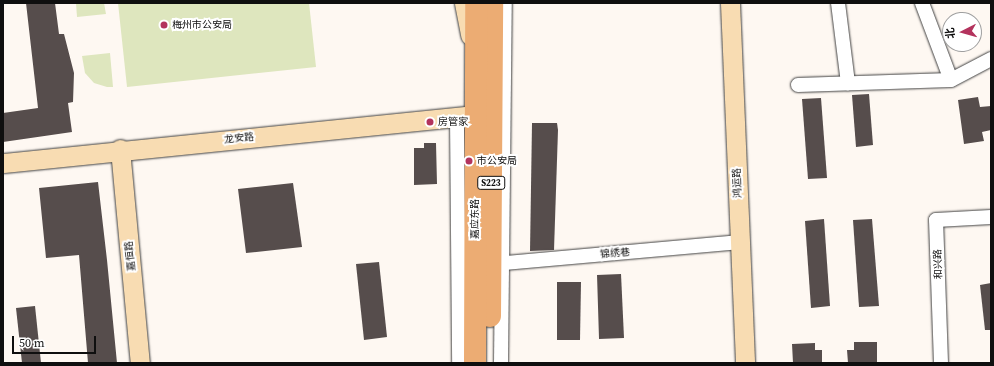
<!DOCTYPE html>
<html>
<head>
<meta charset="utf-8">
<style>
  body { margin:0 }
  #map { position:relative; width:994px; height:366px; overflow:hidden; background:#fef8f2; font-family:"Source Serif 4","Noto Sans SC",serif }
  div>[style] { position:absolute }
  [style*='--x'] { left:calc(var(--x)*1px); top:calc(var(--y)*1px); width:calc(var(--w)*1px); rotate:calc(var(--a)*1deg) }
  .green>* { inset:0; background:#dee6be }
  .building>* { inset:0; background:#564d4c }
  .roads { filter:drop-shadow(0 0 1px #424242) drop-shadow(0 0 1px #424242) }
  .street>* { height:14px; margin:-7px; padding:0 7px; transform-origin:7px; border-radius:7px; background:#fff }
  .secondary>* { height:19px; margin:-9.5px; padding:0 9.5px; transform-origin:9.5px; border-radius:9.5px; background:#f8dcb2 }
  .primary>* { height:22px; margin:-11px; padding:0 11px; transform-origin:11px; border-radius:11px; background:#ecac73 }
  .dots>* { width:11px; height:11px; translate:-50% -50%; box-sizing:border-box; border:2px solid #fff; border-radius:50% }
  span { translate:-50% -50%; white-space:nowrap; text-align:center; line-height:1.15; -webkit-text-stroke:4px #fff; paint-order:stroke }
  .shield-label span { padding:1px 3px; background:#fff; border:1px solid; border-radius:3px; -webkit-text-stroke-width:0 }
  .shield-label { font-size:9px; color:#0f0f0f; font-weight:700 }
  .poi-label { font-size:10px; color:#0f0f0f }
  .left { translate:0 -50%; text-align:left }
  .street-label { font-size:10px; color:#0f0f0f }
  .frame { position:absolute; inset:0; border:4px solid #0f0f0f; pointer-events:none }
  .north { position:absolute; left:942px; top:12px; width:40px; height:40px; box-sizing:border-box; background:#fff; border:1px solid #9f9f9f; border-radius:50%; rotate:264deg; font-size:11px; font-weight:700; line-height:16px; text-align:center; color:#0f0f0f }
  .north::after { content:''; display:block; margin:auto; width:14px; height:18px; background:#b3335d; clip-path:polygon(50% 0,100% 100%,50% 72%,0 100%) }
  .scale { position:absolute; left:12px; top:336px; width:84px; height:18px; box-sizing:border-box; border:2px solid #0f0f0f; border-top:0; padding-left:5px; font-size:12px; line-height:14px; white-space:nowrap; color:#0f0f0f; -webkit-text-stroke:3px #fff; paint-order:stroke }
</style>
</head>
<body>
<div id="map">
  <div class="green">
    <i style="clip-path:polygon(76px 3px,104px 3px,106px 14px,77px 17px)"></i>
    <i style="clip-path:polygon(118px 3px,309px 3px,316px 67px,127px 87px)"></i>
    <i style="clip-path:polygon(110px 53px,113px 87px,107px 87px,94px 83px,85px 73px,82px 56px)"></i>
  </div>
  <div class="building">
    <i style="clip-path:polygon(26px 3px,55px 3px,59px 34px,64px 34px,74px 73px,73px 102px,68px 103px,72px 132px,3px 142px,3px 113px,38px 108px)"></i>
    <i style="clip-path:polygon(869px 94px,873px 145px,856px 147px,852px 95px)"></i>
    <i style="clip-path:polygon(978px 97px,980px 107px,991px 106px,991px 130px,982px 132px,984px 141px,964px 144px,958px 100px)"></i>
    <i style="clip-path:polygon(821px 98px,827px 178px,808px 179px,802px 99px)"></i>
    <i style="clip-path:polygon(532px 123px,557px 123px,558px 130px,554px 250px,530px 251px)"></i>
    <i style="clip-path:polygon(424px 143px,436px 143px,437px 184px,414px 185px,414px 148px,424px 148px)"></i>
    <i style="clip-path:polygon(98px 182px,107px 260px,117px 363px,88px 363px,79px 255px,46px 258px,39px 188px)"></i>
    <i style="clip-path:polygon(293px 183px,302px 247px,246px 253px,238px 189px)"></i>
    <i style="clip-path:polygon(824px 219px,830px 306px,811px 308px,805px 221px)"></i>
    <i style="clip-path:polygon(872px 219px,879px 306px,859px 307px,853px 220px)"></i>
    <i style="clip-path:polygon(379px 262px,387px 337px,364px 340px,356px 264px)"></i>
    <i style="clip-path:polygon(621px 274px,624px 338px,599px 339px,597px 275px)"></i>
    <i style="clip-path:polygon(557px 282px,581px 282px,580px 340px,557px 340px)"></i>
    <i style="clip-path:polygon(991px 283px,991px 330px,985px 330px,980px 285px)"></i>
    <i style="clip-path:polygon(35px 306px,41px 363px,22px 363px,16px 308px)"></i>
    <i style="clip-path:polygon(854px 342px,877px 342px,877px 363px,848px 363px,847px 350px,854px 350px)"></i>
    <i style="clip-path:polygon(815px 343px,815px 350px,822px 350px,822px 363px,793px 363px,792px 344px)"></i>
  </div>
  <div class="roads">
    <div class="street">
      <i style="--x:838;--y:3;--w:81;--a:82.9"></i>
      <i style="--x:922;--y:3;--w:82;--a:69.4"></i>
      <i style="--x:798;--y:85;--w:153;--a:-1.9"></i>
      <i style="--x:951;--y:80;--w:45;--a:-27.7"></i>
      <i style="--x:457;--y:117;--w:246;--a:89.5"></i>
      <i style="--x:494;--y:264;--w:246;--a:-5.1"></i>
      <i style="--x:501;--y:363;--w:360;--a:-89.4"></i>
      <i style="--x:941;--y:363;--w:143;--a:-92"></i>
      <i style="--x:936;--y:220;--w:55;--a:-3.1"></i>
    </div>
    <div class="secondary">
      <i style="--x:464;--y:3;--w:33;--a:79"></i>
      <i style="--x:730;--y:3;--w:360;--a:87.6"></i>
      <i style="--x:120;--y:149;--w:215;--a:84.7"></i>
      <i style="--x:3;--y:163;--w:475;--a:-5.8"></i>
    </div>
    <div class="primary">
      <i style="--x:490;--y:316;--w:313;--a:-89.6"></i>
      <i style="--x:475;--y:363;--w:360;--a:-89.8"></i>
    </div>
  </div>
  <div class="dots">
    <i style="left:164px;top:25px;background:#b3335d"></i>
    <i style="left:430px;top:122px;background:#b3335d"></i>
    <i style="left:469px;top:161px;background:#b3335d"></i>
  </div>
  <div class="shield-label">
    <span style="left:491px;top:183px">S223</span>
  </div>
  <div class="poi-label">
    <span class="left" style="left:172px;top:25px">梅州市公安局</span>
    <span class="left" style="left:438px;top:122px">房管家</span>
    <span class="left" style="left:477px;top:161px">市公安局</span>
  </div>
  <div class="street-label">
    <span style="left:239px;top:138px;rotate:-5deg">龙安路</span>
    <span style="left:737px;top:183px;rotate:-92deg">鸿运路</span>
    <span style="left:475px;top:219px;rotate:-90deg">嘉应东路</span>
    <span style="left:615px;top:253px;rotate:-5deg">锦绣巷</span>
    <span style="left:130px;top:256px;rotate:-96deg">嘉恒路</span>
    <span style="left:938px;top:264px;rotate:-92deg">和兴路</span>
  </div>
  <div class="frame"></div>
  <div class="north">北</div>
  <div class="scale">50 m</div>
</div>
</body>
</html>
